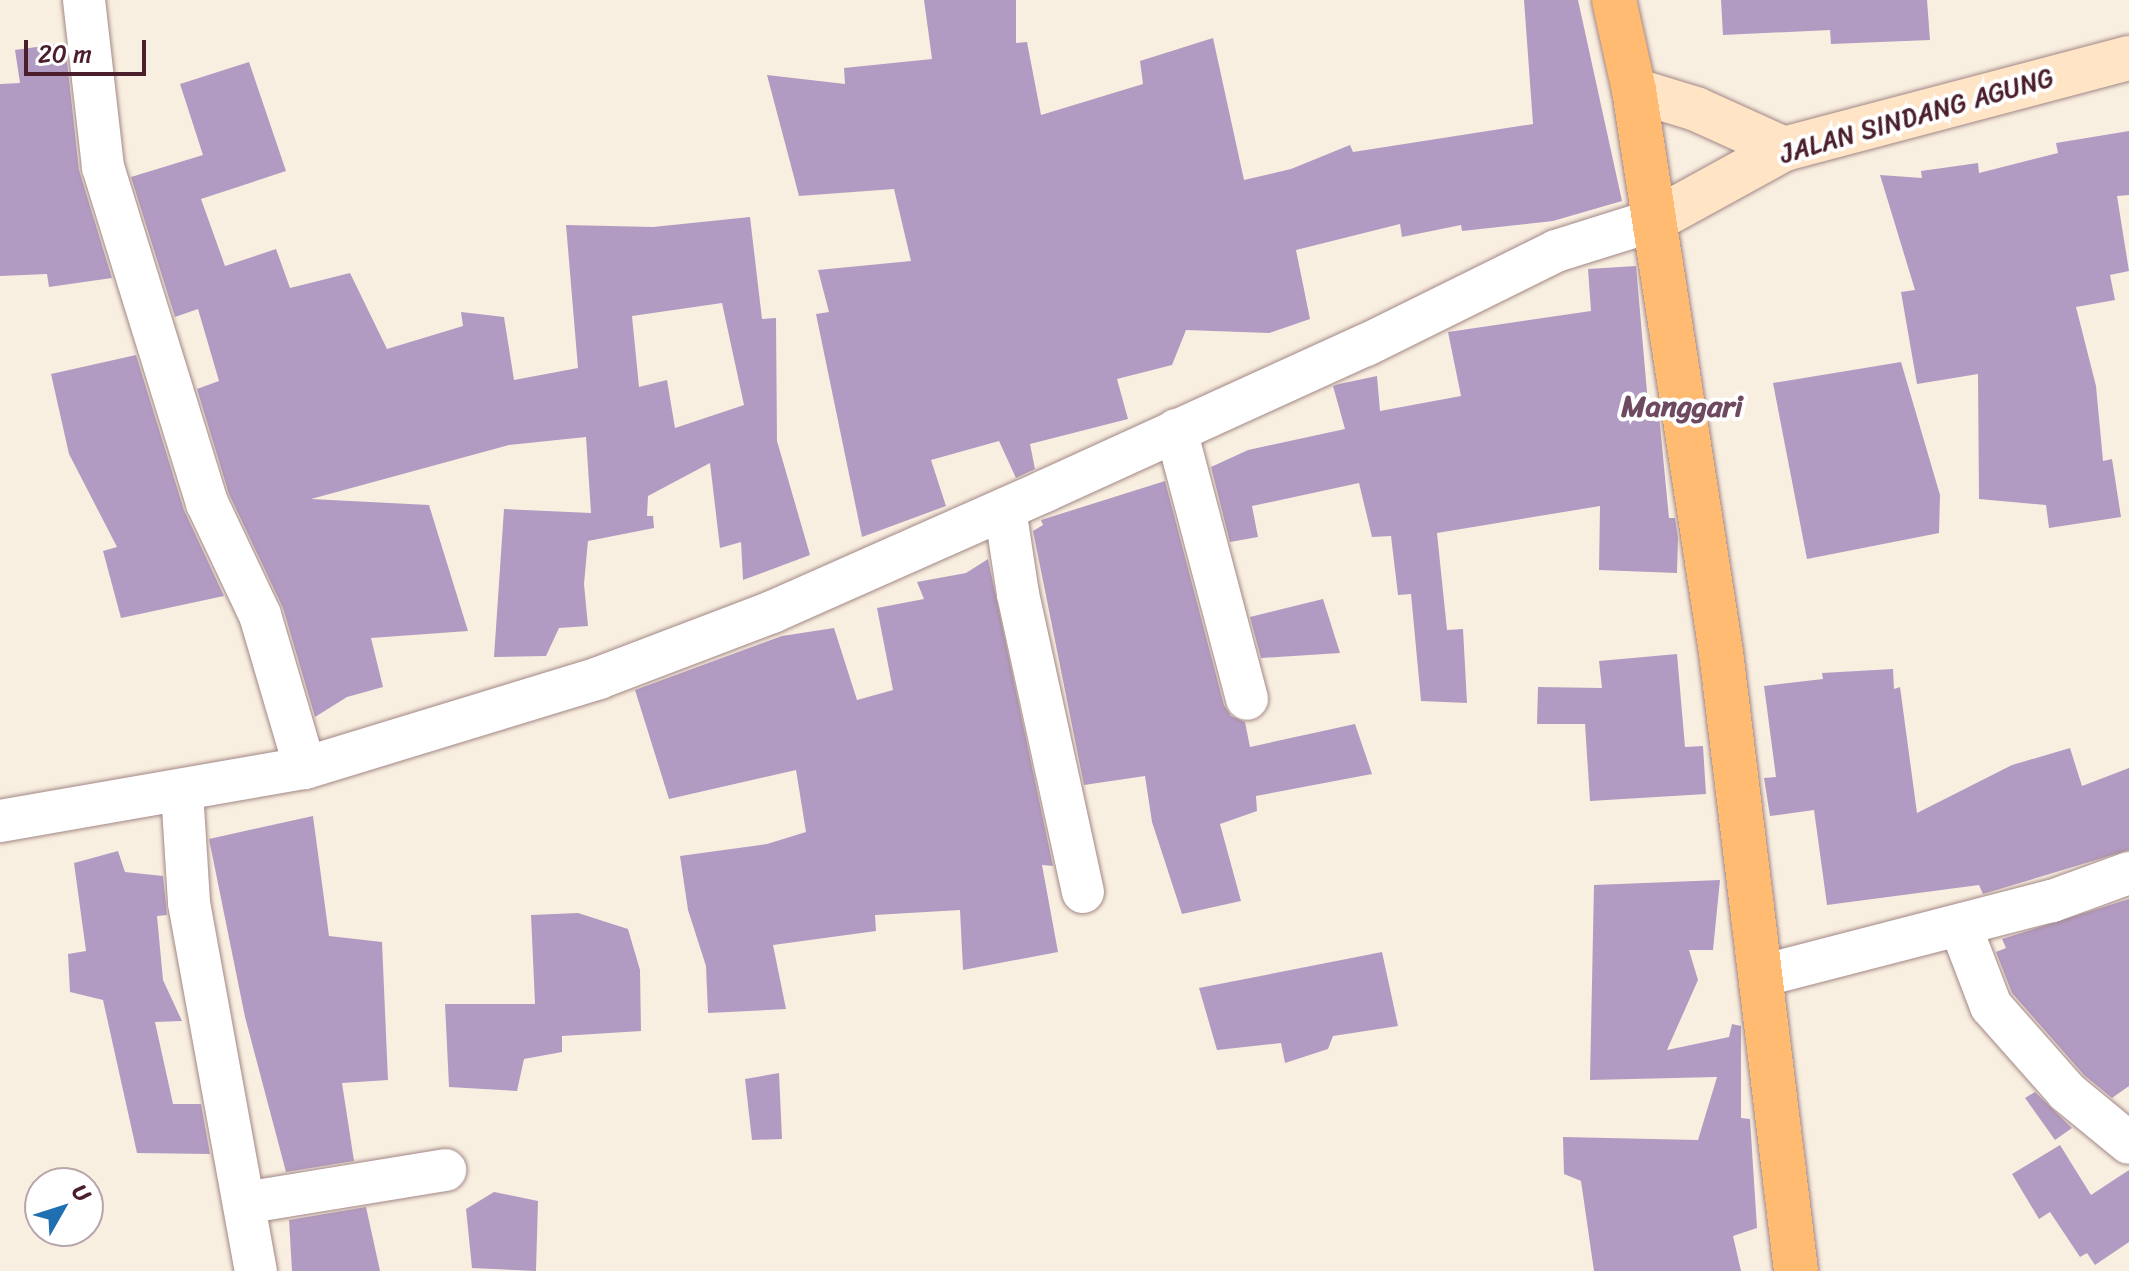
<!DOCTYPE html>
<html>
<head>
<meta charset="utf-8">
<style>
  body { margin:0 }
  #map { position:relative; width:2129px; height:1271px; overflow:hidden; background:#f9efe0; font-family:Sriracha,sans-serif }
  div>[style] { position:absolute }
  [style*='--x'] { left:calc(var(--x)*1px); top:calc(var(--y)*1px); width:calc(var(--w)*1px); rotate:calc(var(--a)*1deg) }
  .building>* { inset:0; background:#b29bc2 }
  .roads { filter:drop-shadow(0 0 2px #a28786) drop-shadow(0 0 2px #a28786) }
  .street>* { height:42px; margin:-21px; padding:0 21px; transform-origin:21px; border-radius:21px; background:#fff }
  .secondary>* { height:44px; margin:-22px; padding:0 22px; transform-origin:22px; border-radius:22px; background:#ffe4c6 }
  .primary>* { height:44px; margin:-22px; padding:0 22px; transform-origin:22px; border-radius:22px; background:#febb71 }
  span { translate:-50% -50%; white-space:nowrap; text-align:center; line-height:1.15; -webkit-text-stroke:8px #fff; paint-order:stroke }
  .street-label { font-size:26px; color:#4a1f2b }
  .quarter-label { font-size:30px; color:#6e4a60; font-weight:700 }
  .north { position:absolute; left:24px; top:1167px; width:80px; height:80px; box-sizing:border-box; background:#fff; border:2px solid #b7a5aa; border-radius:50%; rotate:51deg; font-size:22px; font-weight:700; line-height:32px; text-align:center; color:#4a1f2b }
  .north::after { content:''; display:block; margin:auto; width:28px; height:36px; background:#1f6fb2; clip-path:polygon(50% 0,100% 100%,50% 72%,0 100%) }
  .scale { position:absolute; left:24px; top:40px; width:122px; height:36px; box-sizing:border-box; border:4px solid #4a1f2b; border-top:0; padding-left:10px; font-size:24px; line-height:28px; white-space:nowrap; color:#4a1f2b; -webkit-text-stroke:6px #fff; paint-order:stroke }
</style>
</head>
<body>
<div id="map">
  <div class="building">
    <i style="clip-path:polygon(924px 0,1016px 0,1016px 43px,1027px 42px,1041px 115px,1143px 84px,1140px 61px,1213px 38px,1244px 180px,1291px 169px,1350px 145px,1353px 152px,1533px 124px,1524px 0,1578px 0,1622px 201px,1553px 221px,1462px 231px,1461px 225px,1402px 237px,1400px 224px,1296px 250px,1310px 319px,1269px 333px,1186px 330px,1172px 365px,1117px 379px,1128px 419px,1030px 444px,1035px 469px,1016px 478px,999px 441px,931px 460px,946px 506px,862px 537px,816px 314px,829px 312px,818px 270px,911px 261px,894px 189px,799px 196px,767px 75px,845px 84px,844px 68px,932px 59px)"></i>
    <i style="clip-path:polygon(1721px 0,1927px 0,1930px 40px,1831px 44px,1830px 30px,1723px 35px)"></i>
    <i style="clip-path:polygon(65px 43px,79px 170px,112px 278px,49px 287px,47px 274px,0 276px,0 84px,20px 83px,15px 50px)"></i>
    <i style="clip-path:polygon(evenodd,249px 62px,286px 171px,201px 199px,225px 266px,276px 249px,290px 288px,350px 273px,387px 349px,463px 326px,461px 312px,504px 317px,514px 380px,578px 368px,566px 225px,653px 227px,750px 217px,762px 319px,776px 318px,777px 441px,810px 555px,743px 580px,741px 542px,720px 548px,710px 463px,648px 496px,647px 516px,653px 516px,654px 528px,588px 541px,584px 584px,588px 626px,559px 628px,546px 656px,494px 657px,504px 509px,591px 513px,586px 437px,509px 445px,311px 499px,429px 505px,468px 631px,371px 638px,383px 687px,347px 697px,315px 717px,283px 608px,229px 494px,197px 389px,219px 381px,198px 309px,175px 317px,131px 177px,203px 155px,180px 84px,249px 62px,722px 303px,744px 405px,675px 428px,667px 380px,639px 387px,632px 316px,722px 303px)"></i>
    <i style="clip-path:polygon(2129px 131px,2129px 195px,2117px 196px,2129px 271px,2110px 275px,2115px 300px,2076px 307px,2096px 386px,2103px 461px,2112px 459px,2121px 517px,2049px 528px,2046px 505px,1979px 499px,1978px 374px,1917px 384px,1901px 292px,1915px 290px,1880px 175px,1922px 178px,1921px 171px,1978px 163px,1979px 173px,2058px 153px,2056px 143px)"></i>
    <i style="clip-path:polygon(1636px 266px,1649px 415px,1659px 415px,1669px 518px,1675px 518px,1678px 538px,1677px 573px,1599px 570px,1600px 506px,1437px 533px,1447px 630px,1463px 629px,1467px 703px,1421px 701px,1411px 594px,1398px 595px,1391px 536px,1372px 537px,1359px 483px,1252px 506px,1258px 537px,1230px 542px,1211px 467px,1248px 450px,1345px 429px,1333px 386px,1339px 384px,1377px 376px,1380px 411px,1461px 396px,1448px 332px,1591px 311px,1588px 269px)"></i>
    <i style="clip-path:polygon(136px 355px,184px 510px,224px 596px,121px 618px,103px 551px,117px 547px,69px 454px,51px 374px)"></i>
    <i style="clip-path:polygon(1901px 362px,1940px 495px,1939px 533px,1807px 559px,1773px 383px)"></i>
    <i style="clip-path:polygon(1165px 481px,1224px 705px,1231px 716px,1245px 722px,1250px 747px,1355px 724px,1372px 774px,1256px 796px,1257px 811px,1220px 824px,1241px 901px,1182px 914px,1152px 822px,1145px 776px,1084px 785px,1033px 531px,1043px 525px,1041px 520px)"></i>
    <i style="clip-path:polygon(988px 559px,1053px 866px,1042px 865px,1058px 952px,963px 970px,960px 910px,875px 915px,876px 931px,773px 945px,786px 1009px,708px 1013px,706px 966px,688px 910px,680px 856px,767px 844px,806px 832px,796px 770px,669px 799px,635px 690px,782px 636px,834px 628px,857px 700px,893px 690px,877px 608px,924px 599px,917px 582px,966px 573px)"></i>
    <i style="clip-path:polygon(1323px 599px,1340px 653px,1261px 658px,1250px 617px)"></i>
    <i style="clip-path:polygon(1677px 654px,1685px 747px,1703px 746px,1706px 794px,1590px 801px,1585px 724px,1537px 724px,1538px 687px,1602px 688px,1599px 661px)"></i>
    <i style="clip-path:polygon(1893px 669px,1894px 689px,1900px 687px,1917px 813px,2012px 765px,2070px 748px,2082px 786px,2129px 768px,2129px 850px,1983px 894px,1979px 885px,1827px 905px,1814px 810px,1770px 816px,1764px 778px,1776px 777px,1764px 686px,1823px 679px,1822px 673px)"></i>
    <i style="clip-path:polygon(313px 816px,329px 936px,382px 942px,388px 1080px,342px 1083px,354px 1161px,286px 1172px,245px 1017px,209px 839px)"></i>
    <i style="clip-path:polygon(118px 851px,125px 872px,163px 876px,167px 915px,157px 916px,163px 980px,182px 1021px,155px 1022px,173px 1104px,201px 1104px,210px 1154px,137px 1153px,103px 1000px,70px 992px,68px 954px,86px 951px,74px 863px)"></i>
    <i style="clip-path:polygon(1720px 880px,1713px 950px,1689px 950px,1698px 980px,1667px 1050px,1729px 1037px,1732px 1024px,1741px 1026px,1741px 1118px,1750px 1119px,1757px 1228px,1733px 1236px,1741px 1271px,1594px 1271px,1581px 1181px,1564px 1174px,1563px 1137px,1698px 1140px,1717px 1077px,1590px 1080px,1594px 885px)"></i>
    <i style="clip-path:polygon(2129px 899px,2129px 1086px,2112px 1098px,2084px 1075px,2012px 993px,1996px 952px,2006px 948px,2002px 939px)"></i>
    <i style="clip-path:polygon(578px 913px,628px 929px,640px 970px,641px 1031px,562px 1036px,562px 1052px,524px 1059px,517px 1091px,449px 1087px,445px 1004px,535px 1004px,531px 915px)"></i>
    <i style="clip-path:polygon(1382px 952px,1398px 1026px,1333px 1036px,1328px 1049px,1285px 1063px,1281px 1043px,1217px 1050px,1199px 988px)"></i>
    <i style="clip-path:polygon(779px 1073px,782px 1139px,752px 1140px,745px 1079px)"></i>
    <i style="clip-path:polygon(2035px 1092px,2072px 1128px,2055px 1140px,2025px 1098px)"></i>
    <i style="clip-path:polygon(2060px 1145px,2091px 1195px,2129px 1170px,2129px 1242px,2095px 1265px,2087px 1253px,2080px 1257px,2050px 1212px,2039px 1219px,2012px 1174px)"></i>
    <i style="clip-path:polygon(494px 1192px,538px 1201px,536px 1271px,472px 1268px,466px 1209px)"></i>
    <i style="clip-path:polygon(366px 1207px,380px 1271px,292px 1271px,289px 1220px)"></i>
  </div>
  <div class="roads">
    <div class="street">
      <i style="--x:84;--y:0;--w:168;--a:83.5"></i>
      <i style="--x:103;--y:167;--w:352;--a:72.8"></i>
      <i style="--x:207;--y:503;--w:124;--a:64.7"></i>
      <i style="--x:260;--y:615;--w:159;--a:73.6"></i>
      <i style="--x:1176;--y:430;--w:278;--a:75.2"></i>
      <i style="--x:1005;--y:509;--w:86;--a:81.3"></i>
      <i style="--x:1018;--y:594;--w:305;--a:77.7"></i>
      <i style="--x:182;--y:791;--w:112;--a:86.4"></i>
      <i style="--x:189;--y:903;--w:374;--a:79.7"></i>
      <i style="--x:0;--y:821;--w:310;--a:-9.9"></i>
      <i style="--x:305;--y:768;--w:307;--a:-17"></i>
      <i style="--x:599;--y:678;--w:185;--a:-20.9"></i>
      <i style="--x:772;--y:612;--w:299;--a:-23.9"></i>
      <i style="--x:1045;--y:491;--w:353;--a:-24.5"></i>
      <i style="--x:1366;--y:345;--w:212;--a:-26.3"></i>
      <i style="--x:1556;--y:251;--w:104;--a:-17.4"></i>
      <i style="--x:1960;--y:925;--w:87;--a:69.1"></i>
      <i style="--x:1991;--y:1006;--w:115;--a:48.5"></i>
      <i style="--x:2067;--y:1092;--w:80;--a:39.4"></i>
      <i style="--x:1761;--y:976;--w:301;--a:-14.5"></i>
      <i style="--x:2052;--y:901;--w:82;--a:-20"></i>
      <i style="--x:244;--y:1203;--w:204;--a:-9.3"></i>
    </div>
    <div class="secondary">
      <i style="--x:1634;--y:90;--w:65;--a:17"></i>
      <i style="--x:1696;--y:109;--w:97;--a:24.4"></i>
      <i style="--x:1655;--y:220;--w:147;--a:-28.8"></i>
      <i style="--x:1784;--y:149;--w:357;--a:-14.8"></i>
    </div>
    <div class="primary">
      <i style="--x:1614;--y:0;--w:92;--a:77.5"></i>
      <i style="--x:1634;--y:90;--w:569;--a:81.2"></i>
      <i style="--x:1721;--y:652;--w:624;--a:83.09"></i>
    </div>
  </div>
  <div class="street-label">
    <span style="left:1917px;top:116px;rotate:-16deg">JALAN SINDANG AGUNG</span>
  </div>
  <div class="quarter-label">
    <span style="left:1682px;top:406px">Manggari</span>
  </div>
  <div class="north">U</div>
  <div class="scale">20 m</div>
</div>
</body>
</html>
